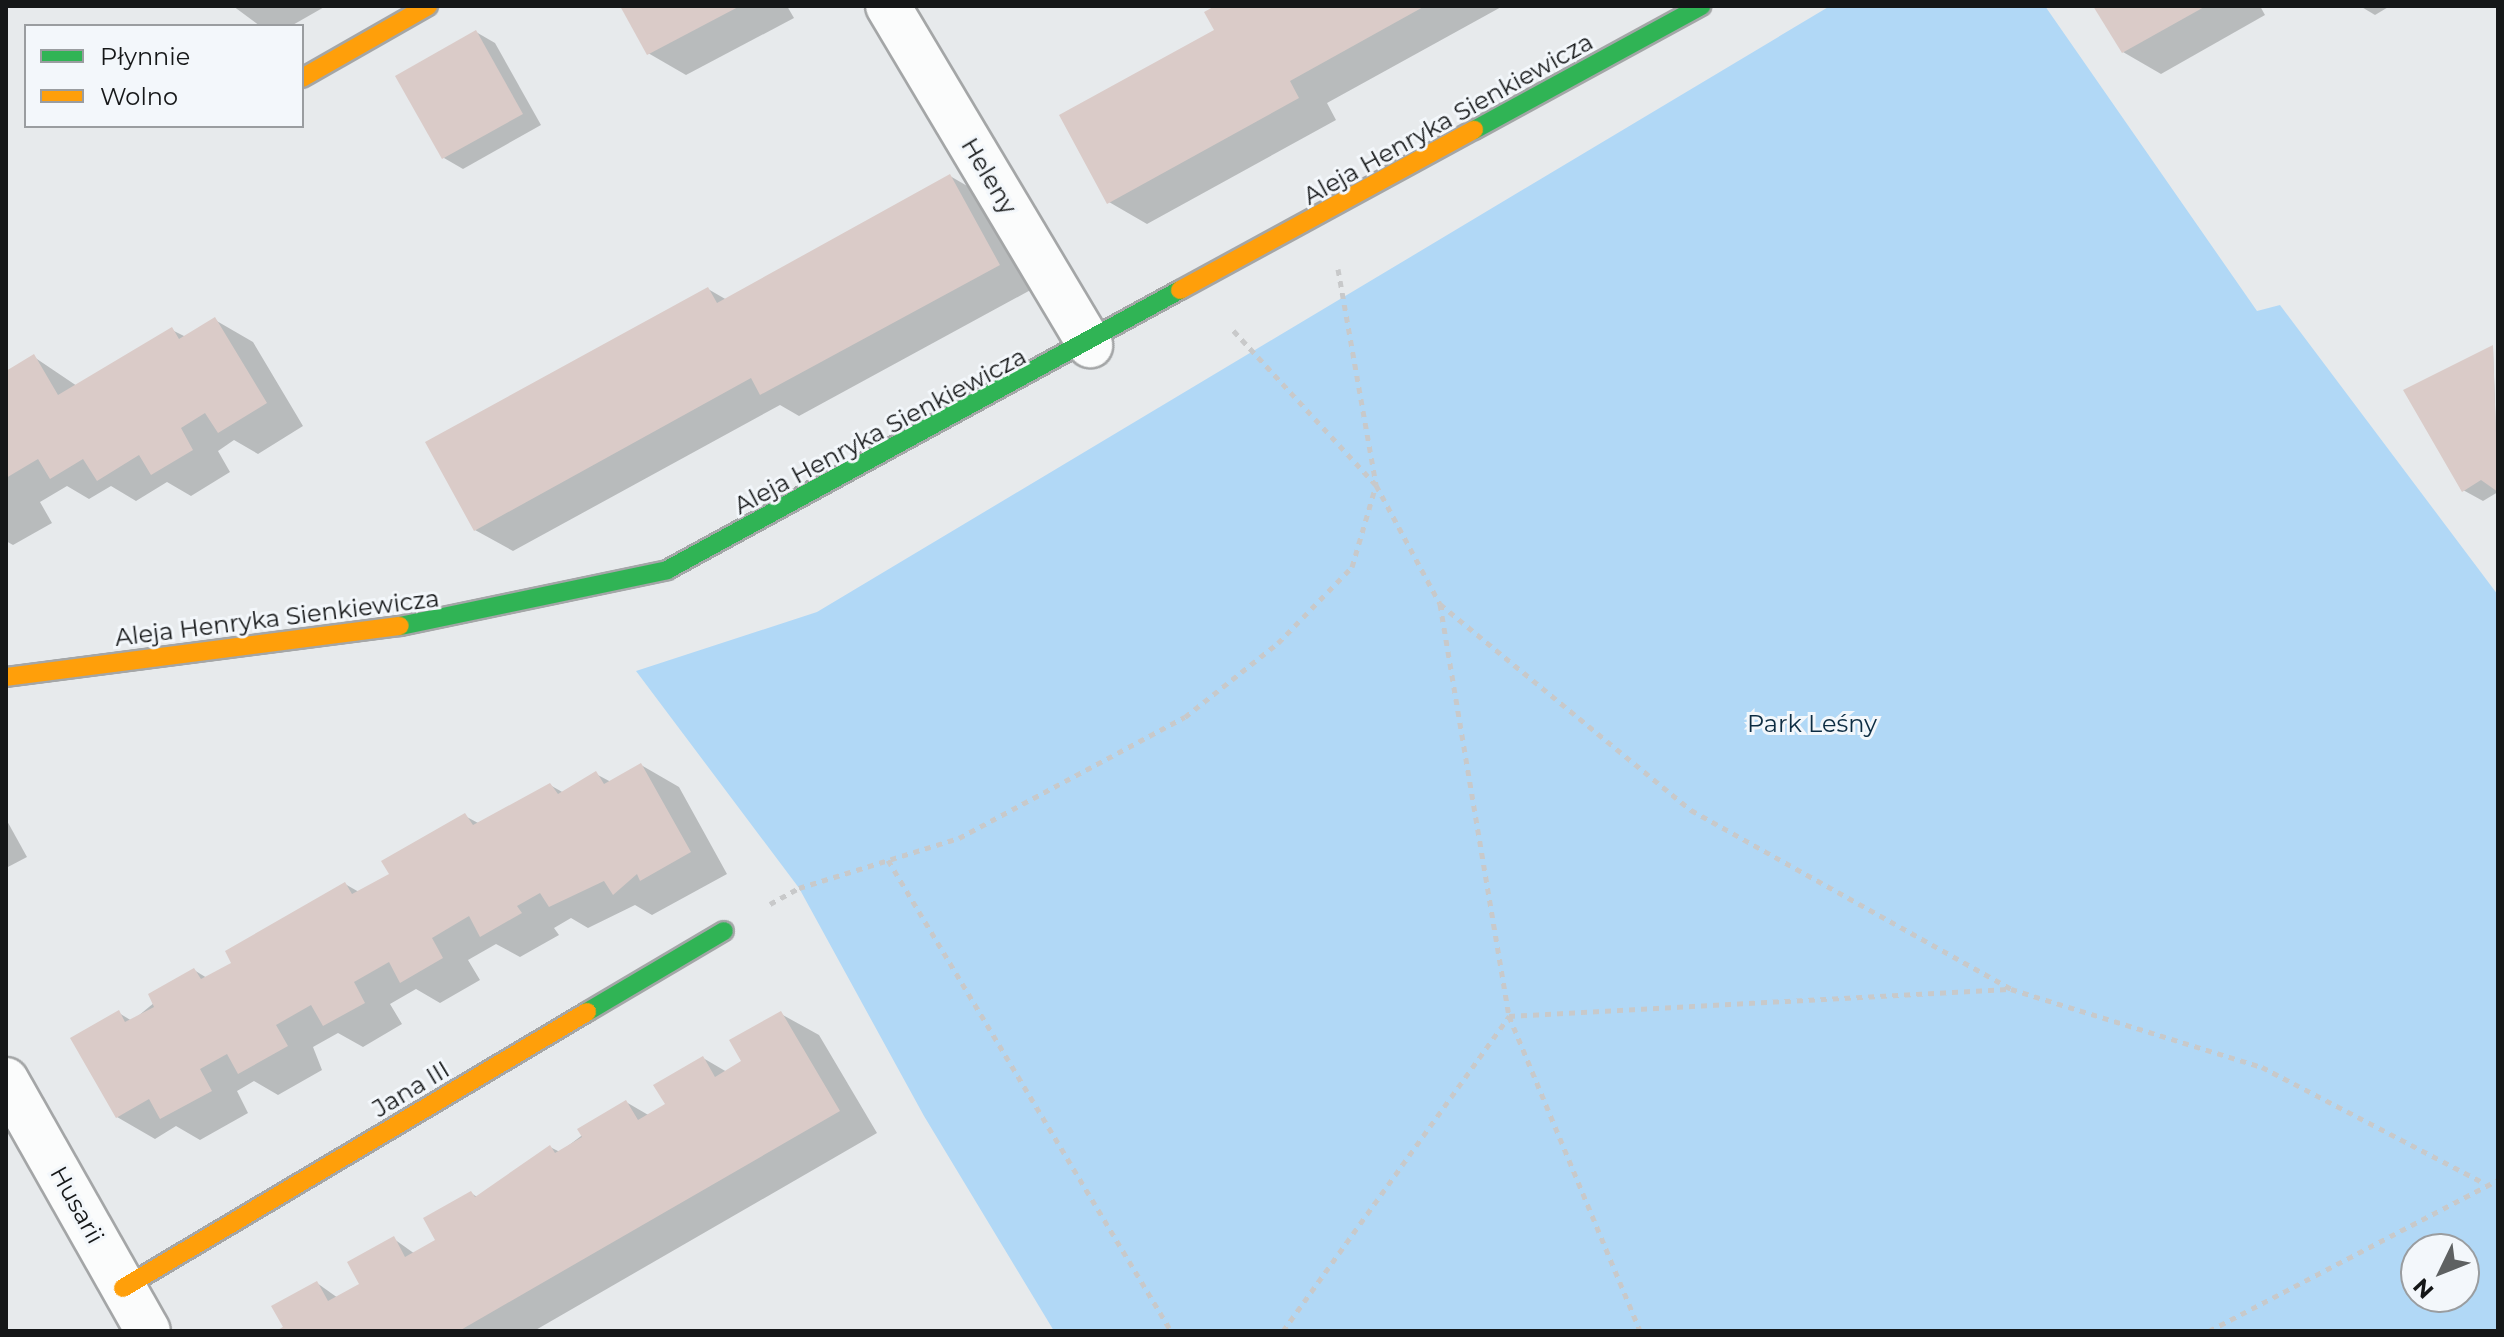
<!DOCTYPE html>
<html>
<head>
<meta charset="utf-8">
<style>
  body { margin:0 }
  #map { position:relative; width:2504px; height:1337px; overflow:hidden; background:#e7eaec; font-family:Montserrat,sans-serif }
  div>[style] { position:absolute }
  .green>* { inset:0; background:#b1d8f6 }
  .shadow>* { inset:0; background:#0003 }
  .building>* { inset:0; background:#dacbc8 }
  .path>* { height:5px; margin-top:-2.5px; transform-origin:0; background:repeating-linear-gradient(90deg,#c8c9ca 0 6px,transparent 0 12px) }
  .roads { filter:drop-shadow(2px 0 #a4a6a7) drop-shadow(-2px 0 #a4a6a7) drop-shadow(0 2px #a4a6a7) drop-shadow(0 -2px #a4a6a7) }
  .street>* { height:44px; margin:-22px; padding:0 22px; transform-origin:22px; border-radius:22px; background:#fbfcfc }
  .fast>* { height:18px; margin:-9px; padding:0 9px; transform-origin:9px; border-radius:9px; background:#30b455 }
  .slow>* { height:18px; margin:-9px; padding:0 9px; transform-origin:9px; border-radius:9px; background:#ff9f0a }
  span { translate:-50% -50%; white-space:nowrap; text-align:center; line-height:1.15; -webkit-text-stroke:6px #f3f7fb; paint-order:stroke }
  .street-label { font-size:24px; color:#151718 }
  .park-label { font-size:24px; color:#0c2c42 }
  .frame { position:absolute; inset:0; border:8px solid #151718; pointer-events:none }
  .legend { position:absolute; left:24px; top:24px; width:280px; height:104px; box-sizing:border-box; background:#f3f7fb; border:2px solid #9a9da0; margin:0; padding:10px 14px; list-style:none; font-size:24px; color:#151718 }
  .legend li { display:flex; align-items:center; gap:16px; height:40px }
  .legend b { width:40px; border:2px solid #9a9da0 }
  .north { position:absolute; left:2400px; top:1233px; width:80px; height:80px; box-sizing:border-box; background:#f3f7fb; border:2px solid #9a9da0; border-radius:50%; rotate:227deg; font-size:22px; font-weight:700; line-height:32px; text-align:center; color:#151718 }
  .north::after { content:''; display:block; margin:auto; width:28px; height:36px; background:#5e6162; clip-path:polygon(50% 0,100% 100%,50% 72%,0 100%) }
</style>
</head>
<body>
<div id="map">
  <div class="green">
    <i style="clip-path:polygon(evenodd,1830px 6px,2045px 6px,2257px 311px,2280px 305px,2498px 595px,2498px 1331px,1054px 1331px,924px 1116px,799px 888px,636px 671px,817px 612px,1830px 6px,2416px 1249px,2464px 1249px,2464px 1297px,2416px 1297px,2416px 1249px)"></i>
  </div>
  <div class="shadow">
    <i style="clip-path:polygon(233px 6px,326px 6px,291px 26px,260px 26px)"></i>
    <i style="clip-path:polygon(622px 6px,787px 6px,794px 18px,686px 75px,648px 53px)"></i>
    <i style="clip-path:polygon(1219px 6px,1503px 6px,1327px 103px,1336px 120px,1147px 224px,1109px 202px,1216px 30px)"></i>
    <i style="clip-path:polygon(2095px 6px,2260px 6px,2265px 15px,2161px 74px,2123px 52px)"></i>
    <i style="clip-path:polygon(2360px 6px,2390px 6px,2375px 15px)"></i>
    <i style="clip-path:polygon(476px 32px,495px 43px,541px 125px,463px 169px,444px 158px)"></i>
    <i style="clip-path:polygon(950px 176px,988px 198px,1036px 287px,799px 416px,780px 405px,513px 551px,475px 530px,708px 289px,727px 300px)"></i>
    <i style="clip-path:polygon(215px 320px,253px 342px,303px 426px,258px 454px,234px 440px,218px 451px,230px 472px,191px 496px,167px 482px,136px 501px,111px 486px,89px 499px,67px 486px,40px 502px,52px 523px,13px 545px,6px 541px,6px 374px,34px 357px,77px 386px,172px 330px,186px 337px)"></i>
    <i style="clip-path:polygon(2493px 348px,2498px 492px,2483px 501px,2463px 490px)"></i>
    <i style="clip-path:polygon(641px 765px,679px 787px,727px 874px,652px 915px,635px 905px,588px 928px,571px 918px,554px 928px,559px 935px,520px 957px,496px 944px,468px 960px,480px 980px,440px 1003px,416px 989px,390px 1004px,402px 1024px,363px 1047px,338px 1033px,313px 1047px,322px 1070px,278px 1095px,254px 1081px,237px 1091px,248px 1113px,200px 1140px,176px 1126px,155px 1139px,117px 1117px,119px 1013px,132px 1021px,194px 970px,207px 978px,234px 964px,345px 884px,359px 892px,391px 875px,465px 816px,480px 824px,550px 785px,564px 793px,596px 774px,611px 782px)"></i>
    <i style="clip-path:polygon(6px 819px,27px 857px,6px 868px)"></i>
    <i style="clip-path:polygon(781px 1014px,819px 1035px,877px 1133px,534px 1331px,280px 1331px,317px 1283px,338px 1298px,361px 1285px,394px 1239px,415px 1254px,438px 1240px,471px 1193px,477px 1197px,550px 1147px,560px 1152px,626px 1102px,650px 1116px,668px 1105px,703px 1058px,727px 1072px,744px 1062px)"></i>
  </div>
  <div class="building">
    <i style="clip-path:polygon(620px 6px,740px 6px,647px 55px)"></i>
    <i style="clip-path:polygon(1215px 6px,1425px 6px,1290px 81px,1299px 98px,1107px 204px,1059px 115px,1214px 30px,1204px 12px)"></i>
    <i style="clip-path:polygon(2093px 6px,2206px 6px,2122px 53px)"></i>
    <i style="clip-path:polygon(476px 30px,523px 114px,442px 159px,395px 76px)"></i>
    <i style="clip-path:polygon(950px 174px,1000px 265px,760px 395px,751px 378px,474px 531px,425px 442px,708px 287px,717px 303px)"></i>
    <i style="clip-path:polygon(215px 317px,267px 403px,218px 433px,205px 413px,181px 428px,193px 450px,151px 475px,139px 455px,97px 481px,83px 459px,50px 479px,38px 459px,6px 478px,6px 371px,34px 354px,58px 395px,172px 327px,179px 339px)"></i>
    <i style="clip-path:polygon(2493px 345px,2498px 492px,2481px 480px,2462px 492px,2403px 390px)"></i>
    <i style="clip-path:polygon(641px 763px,691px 852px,640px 881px,637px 874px,613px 895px,604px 881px,549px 907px,540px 893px,517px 906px,522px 913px,480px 937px,469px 916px,432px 938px,443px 958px,400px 983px,389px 962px,354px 982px,365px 1003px,323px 1026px,311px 1005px,276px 1025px,288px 1046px,238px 1074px,227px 1054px,200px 1069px,212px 1091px,160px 1119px,149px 1099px,116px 1118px,70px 1038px,119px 1010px,125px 1022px,154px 1007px,148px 994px,194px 968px,201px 979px,231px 963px,225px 951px,345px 882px,352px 894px,389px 874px,381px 861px,465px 813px,473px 825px,550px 783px,558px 794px,596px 771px,604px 784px)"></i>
    <i style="clip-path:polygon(781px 1011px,840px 1111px,459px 1331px,276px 1331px,283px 1327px,271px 1306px,317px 1281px,328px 1301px,359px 1284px,347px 1262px,394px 1236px,405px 1257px,435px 1240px,423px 1218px,471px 1191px,475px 1197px,550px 1145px,555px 1153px,582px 1137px,577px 1129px,626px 1100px,638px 1120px,665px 1104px,653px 1085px,703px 1056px,715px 1077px,741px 1061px,729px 1040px)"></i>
  </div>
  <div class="path">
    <i style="left:1338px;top:269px;width:219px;rotate:80deg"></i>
    <i style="left:1376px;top:485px;width:135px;rotate:61.7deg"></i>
    <i style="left:1440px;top:604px;width:418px;rotate:80.5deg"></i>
    <i style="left:1509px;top:1016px;width:341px;rotate:67.4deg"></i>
    <i style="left:1440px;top:604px;width:325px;rotate:39.4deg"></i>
    <i style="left:1691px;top:810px;width:367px;rotate:29.2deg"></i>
    <i style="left:2011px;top:989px;width:263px;rotate:17.3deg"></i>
    <i style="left:2262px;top:1067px;width:250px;rotate:27.6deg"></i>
    <i style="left:888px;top:860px;width:549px;rotate:59deg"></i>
    <i style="left:770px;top:904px;width:33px;rotate:-29deg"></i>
    <i style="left:799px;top:888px;width:168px;rotate:-17.4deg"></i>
    <i style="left:959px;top:838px;width:256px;rotate:-28.2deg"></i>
    <i style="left:1185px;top:717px;width:119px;rotate:-38.5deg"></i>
    <i style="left:1278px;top:643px;width:106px;rotate:-45.8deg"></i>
    <i style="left:1352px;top:567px;width:85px;rotate:-73.7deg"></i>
    <i style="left:1376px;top:485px;width:214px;rotate:-132.7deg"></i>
    <i style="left:1283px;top:1331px;width:388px;rotate:-54.3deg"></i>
    <i style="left:1509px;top:1016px;width:500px;rotate:-3.1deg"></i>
    <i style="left:2209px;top:1331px;width:326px;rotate:-27.6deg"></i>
  </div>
  <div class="roads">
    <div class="street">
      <i style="left:888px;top:6px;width:395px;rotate:59.2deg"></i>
      <i style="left:6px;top:1080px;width:288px;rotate:60.5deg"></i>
    </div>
    <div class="fast">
      <i style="left:1474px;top:130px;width:259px;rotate:-28.6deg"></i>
      <i style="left:400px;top:626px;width:273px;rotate:-11.8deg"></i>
      <i style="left:667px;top:570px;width:584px;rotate:-28.63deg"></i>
      <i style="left:587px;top:1012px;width:159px;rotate:-30.6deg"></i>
    </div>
    <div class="slow">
      <i style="left:302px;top:78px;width:145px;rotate:-29.7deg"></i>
      <i style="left:1180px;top:290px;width:335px;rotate:-28.6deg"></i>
      <i style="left:6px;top:677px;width:397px;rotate:-7.4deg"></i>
      <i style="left:123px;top:1288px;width:540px;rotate:-30.75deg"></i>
    </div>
  </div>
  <div class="street-label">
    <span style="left:1448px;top:119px;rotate:-29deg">Aleja Henryka Sienkiewicza</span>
    <span style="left:989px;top:176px;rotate:59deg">Heleny</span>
    <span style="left:880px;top:431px;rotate:-28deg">Aleja Henryka Sienkiewicza</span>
    <span style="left:277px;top:618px;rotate:-7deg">Aleja Henryka Sienkiewicza</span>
    <span style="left:411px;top:1089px;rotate:-31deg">Jana III</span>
    <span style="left:77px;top:1205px;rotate:61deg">Husarii</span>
  </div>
  <div class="park-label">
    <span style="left:1812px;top:724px">Park Leśny</span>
  </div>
  <div class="frame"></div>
  <ul class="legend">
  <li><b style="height:10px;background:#30b455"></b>Płynnie</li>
  <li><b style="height:10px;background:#ff9f0a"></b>Wolno</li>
  </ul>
  <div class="north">N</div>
</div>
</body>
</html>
